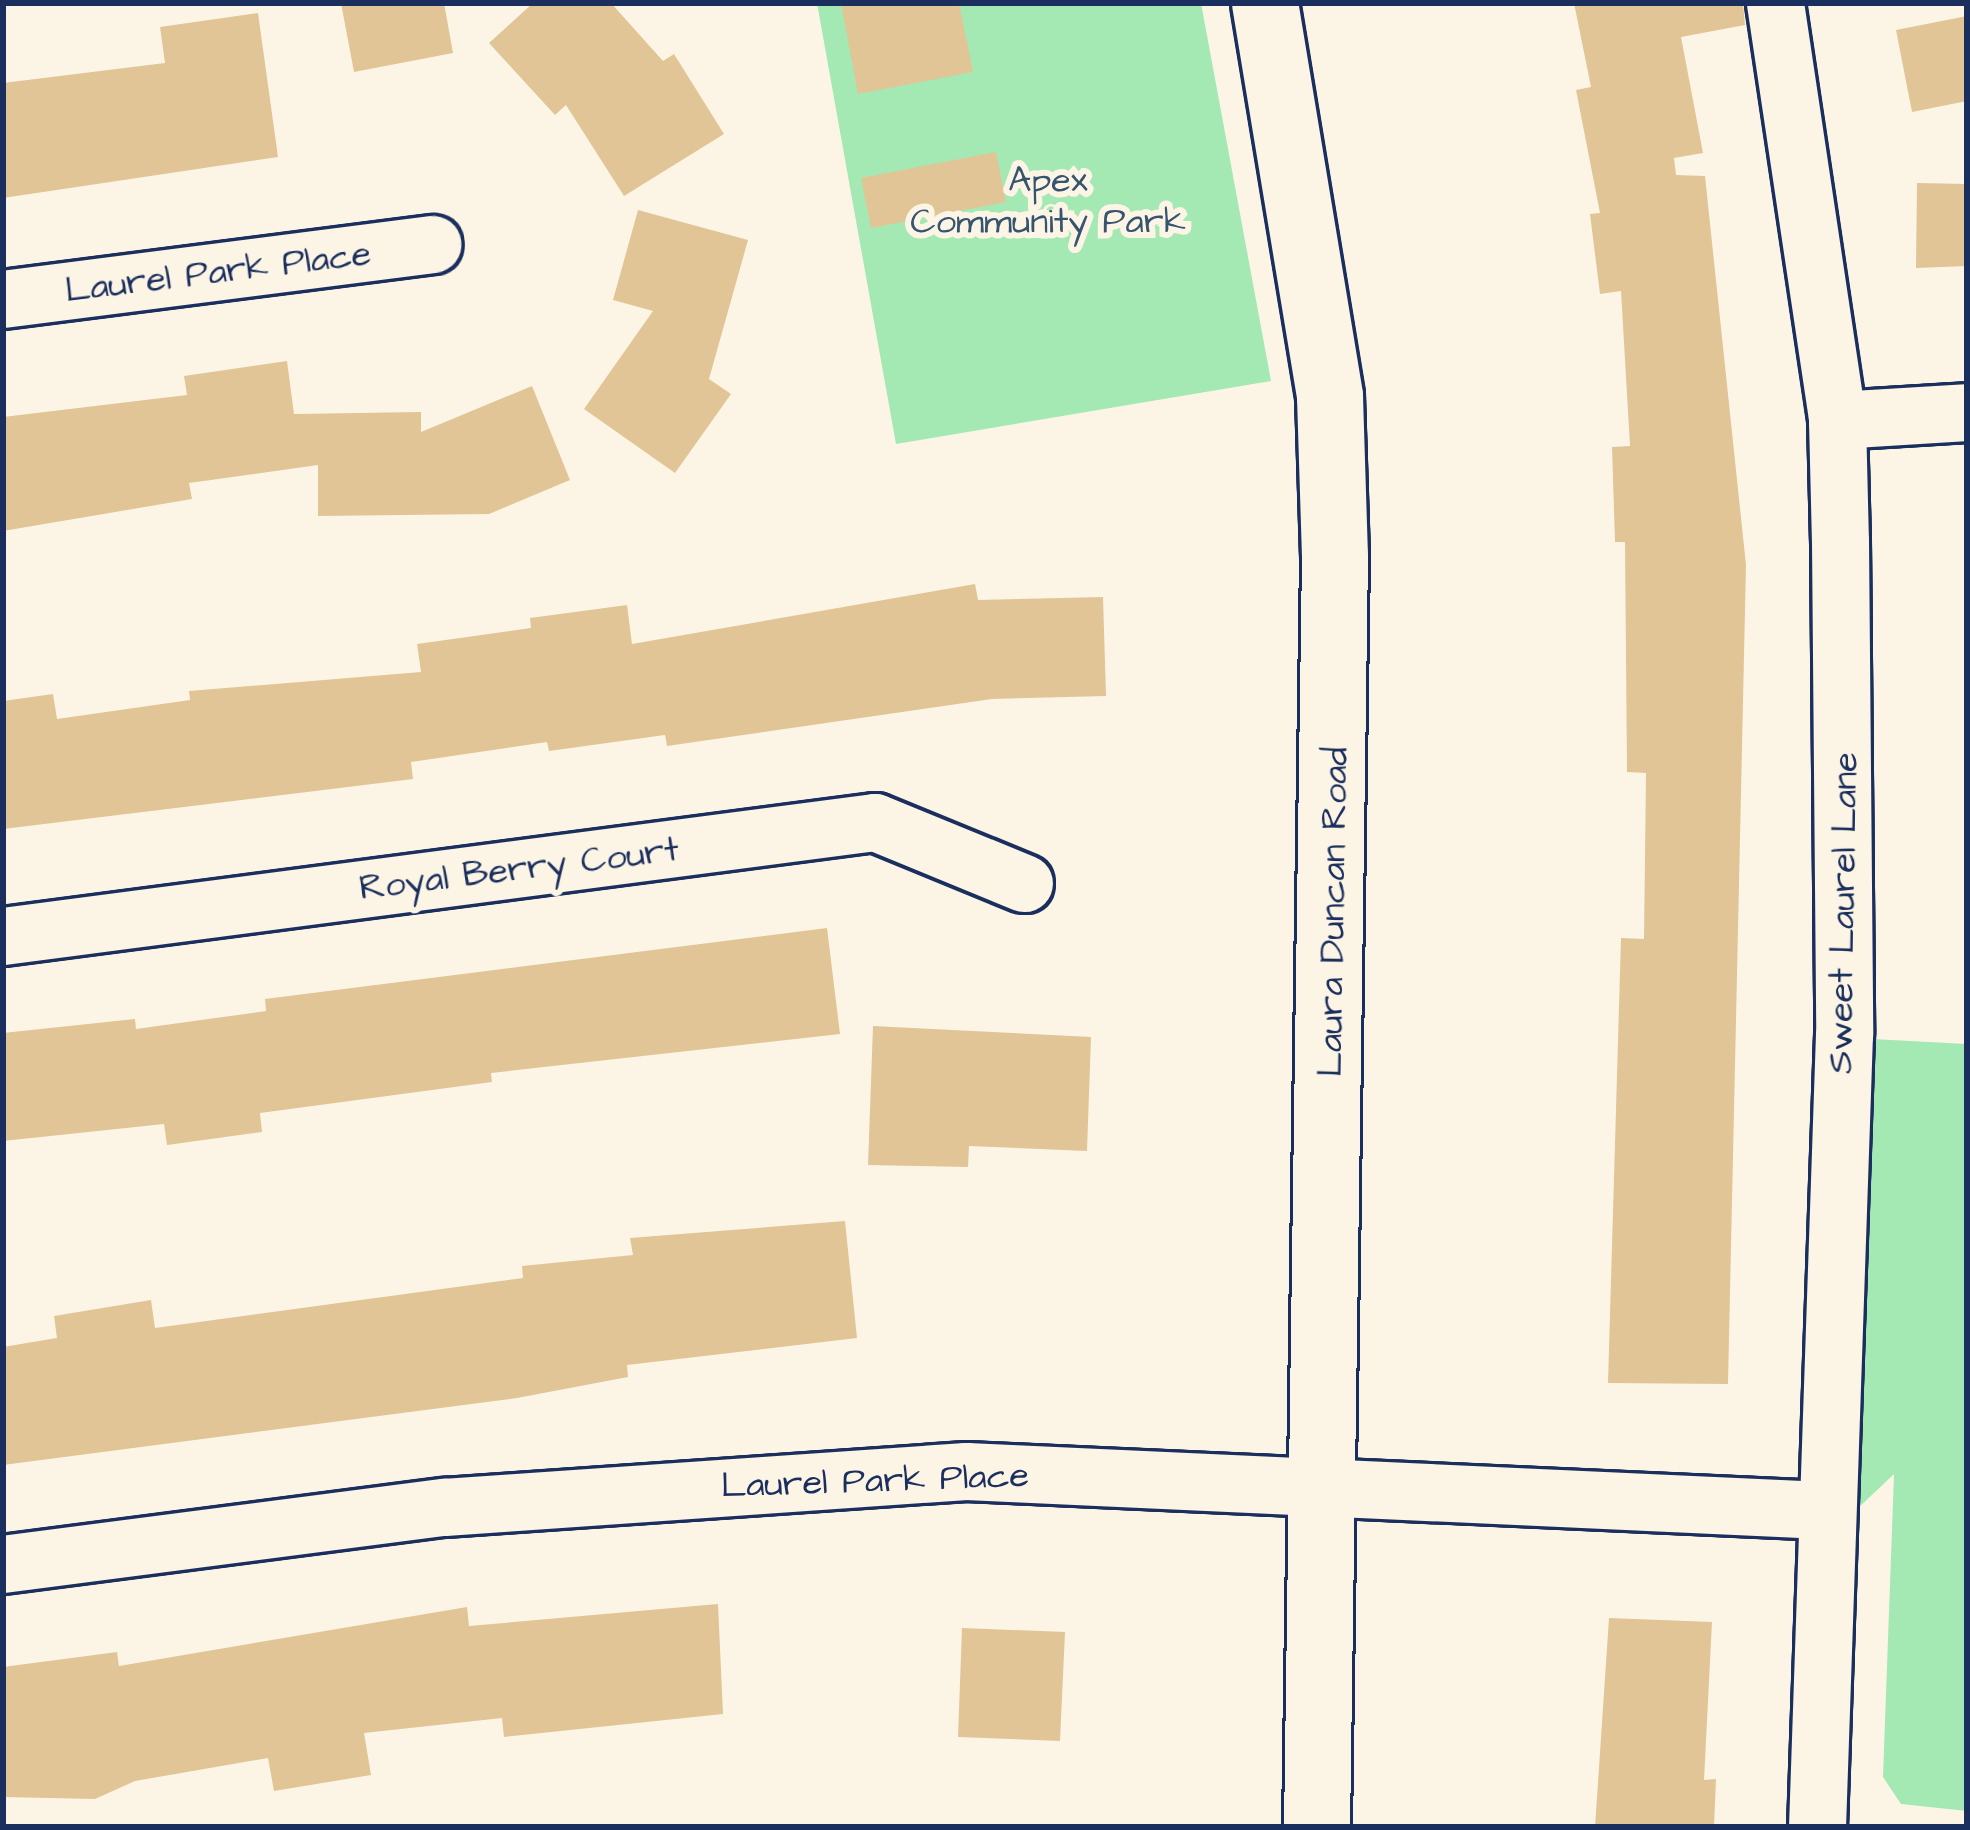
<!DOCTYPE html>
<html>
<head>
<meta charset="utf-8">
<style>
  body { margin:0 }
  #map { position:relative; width:1970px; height:1830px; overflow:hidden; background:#fcf5e5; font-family:"Architects Daughter",sans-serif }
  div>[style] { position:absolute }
  .green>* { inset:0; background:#a4e8b3 }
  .building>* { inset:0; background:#e1c596 }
  .roads { filter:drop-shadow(3px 0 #1b2f5e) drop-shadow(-3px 0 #1b2f5e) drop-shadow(0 3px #1b2f5e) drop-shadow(0 -3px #1b2f5e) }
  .minor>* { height:57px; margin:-28.5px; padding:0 28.5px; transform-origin:28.5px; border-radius:28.5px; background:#fcf5e5 }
  .tertiary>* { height:66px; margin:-33px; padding:0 33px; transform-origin:33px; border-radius:33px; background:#fcf5e5 }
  span { translate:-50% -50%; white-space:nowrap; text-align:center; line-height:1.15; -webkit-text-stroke:12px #fcf5e5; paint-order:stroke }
  .park-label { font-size:36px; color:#36546f }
  .street-label { font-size:36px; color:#1b2f5e }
  .frame { position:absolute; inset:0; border:6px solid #1b2f5e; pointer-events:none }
</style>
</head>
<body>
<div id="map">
  <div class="green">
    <i style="clip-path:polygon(817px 3px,1201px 3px,1271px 381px,896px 444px)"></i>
    <i style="clip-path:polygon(1872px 1039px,1967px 1044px,1967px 1811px,1901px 1804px,1883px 1777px,1894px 1474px,1856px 1510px)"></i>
  </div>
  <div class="building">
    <i style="clip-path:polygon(341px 3px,444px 3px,453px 53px,354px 72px)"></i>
    <i style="clip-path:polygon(533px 3px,611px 3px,663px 61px,674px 54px,724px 134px,624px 196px,566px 105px,555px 115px,489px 43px)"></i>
    <i style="clip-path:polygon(841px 3px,959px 3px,973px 72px,858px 94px)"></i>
    <i style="clip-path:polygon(1574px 3px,1743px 3px,1745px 25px,1681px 37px,1703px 153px,1674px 158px,1676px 175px,1705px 176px,1746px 565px,1728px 1384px,1608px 1383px,1621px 938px,1644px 939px,1646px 773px,1627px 772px,1625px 542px,1615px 542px,1612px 447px,1630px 446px,1621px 291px,1600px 294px,1590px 214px,1600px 213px,1576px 90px,1591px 87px)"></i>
    <i style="clip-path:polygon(258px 13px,278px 157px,3px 198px,3px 83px,165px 63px,160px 27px)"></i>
    <i style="clip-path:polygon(1967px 16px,1967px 101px,1912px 112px,1896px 30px)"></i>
    <i style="clip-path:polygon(996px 152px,1006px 202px,871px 228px,861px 178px)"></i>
    <i style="clip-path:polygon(1917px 183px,1967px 184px,1967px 266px,1916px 268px)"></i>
    <i style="clip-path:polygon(638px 210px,748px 240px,709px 379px,731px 394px,675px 473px,584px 409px,653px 311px,613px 300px)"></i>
    <i style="clip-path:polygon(287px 361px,294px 414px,421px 412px,421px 432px,532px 386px,570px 480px,489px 514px,318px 516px,318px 465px,189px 483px,192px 499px,3px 531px,3px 417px,187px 395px,184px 376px)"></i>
    <i style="clip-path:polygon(975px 584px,978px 600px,1103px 597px,1106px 696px,992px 699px,667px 746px,665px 735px,549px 751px,547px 742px,411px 762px,413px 779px,3px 829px,3px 701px,53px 694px,57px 719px,190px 700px,189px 691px,421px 672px,417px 644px,531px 628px,530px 618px,627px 605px,632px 644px)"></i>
    <i style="clip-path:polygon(827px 928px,840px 1034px,491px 1073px,492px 1082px,260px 1113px,262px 1132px,167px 1145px,164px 1124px,3px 1141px,3px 1033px,135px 1019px,136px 1029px,266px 1011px,265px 999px)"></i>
    <i style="clip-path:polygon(873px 1026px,1091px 1037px,1087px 1151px,969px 1146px,968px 1167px,868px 1165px)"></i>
    <i style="clip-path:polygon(845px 1221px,857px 1338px,627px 1365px,628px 1377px,517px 1398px,3px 1465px,3px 1347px,57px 1338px,54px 1316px,151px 1300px,155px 1328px,523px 1278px,522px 1266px,633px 1255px,630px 1238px)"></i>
    <i style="clip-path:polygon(718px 1604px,723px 1714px,504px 1737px,502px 1718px,364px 1733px,371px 1775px,274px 1791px,268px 1758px,135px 1781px,95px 1799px,3px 1797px,3px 1667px,117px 1652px,119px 1666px,467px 1607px,469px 1626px)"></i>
    <i style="clip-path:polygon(1609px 1618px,1712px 1622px,1704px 1780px,1716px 1779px,1714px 1827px,1595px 1827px)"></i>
    <i style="clip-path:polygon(962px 1628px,1065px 1632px,1060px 1741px,958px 1737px)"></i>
  </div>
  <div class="roads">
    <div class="minor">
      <i style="left:1775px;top:3px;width:422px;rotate:81.5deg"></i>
      <i style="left:1837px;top:420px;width:121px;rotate:88.6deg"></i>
      <i style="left:1840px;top:541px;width:493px;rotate:89.5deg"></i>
      <i style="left:1844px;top:1034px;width:793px;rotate:91.95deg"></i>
      <i style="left:3px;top:299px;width:433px;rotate:-7.3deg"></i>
      <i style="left:1837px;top:420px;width:130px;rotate:-3.5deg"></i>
      <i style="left:3px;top:936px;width:879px;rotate:-7.45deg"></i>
      <i style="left:875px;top:822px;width:161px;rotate:22.3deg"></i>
      <i style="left:3px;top:1564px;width:445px;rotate:-7.4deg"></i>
      <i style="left:444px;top:1507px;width:523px;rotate:-3.95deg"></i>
      <i style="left:966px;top:1471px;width:858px;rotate:2.61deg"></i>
    </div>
    <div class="tertiary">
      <i style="left:1265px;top:3px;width:399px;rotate:80.6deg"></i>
      <i style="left:1330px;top:397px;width:159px;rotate:88.2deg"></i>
      <i style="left:1335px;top:556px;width:1271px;rotate:90.81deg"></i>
    </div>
  </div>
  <div class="park-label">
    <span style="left:1048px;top:201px">Apex<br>Community Park</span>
  </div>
  <div class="street-label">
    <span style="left:218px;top:272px;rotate:-7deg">Laurel Park Place</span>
    <span style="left:519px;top:869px;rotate:-7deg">Royal Berry Court</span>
    <span style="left:1333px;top:912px;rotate:-89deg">Laura Duncan Road</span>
    <span style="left:1843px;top:913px;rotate:-89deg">Sweet Laurel Lane</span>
    <span style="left:875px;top:1481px;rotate:-2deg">Laurel Park Place</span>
  </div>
  <div class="frame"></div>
</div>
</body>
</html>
